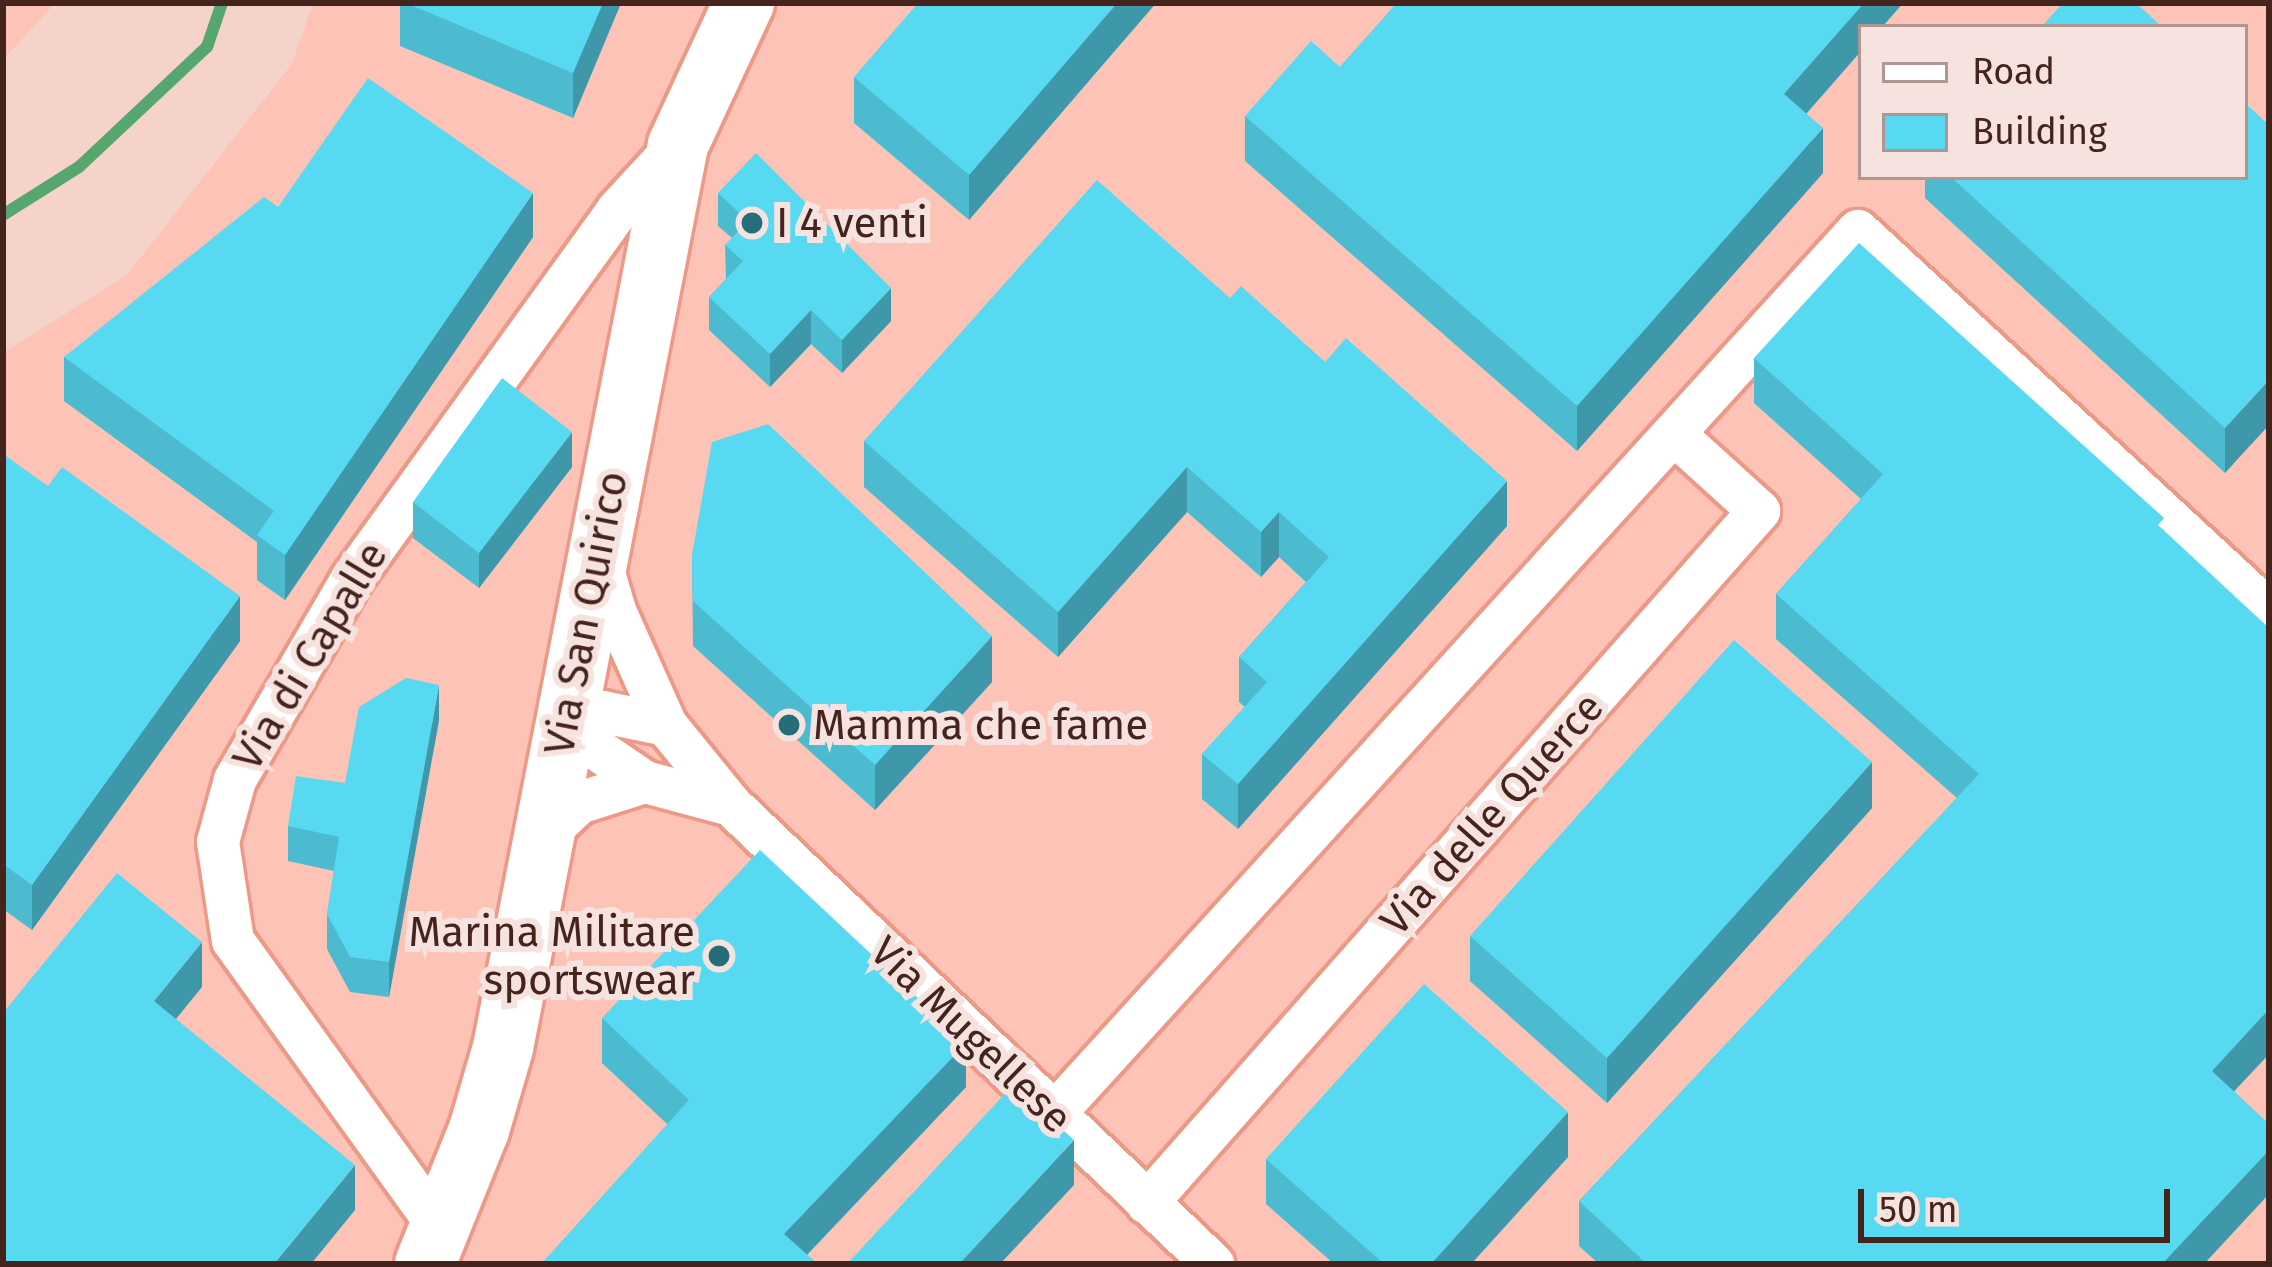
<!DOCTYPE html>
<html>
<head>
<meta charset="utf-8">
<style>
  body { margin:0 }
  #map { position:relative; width:2272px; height:1267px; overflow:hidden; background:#f5d2ca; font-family:"Fira Sans",sans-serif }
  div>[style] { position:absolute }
  .built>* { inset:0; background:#fcc3b6 }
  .stream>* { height:12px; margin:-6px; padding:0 6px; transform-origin:6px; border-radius:6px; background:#55a76f }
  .roads { filter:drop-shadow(3px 0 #ed9988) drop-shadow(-3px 0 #ed9988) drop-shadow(0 3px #ed9988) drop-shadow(0 -3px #ed9988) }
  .street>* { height:42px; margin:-21px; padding:0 21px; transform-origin:21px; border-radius:21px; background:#fff }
  .secondary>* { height:60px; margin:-30px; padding:0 30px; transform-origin:30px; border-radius:30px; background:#fff }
  .wall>* { inset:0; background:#4cbbd0 }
  .shaded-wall>* { inset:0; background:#3e98a9 }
  .building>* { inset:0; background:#58d9f2 }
  .dots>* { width:33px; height:33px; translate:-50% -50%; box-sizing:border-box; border:6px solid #f6e3df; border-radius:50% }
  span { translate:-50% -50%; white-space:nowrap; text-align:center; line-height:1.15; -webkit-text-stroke:12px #f6e3df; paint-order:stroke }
  .poi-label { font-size:42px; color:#45241d }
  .left { translate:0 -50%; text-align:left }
  .right { translate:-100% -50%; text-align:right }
  .street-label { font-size:42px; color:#45241d }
  .frame { position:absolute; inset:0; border:6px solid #45241d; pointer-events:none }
  .legend { position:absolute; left:1858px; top:24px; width:390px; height:156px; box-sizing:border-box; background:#f6e3df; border:3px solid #af9791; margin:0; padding:15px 21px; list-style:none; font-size:36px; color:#45241d }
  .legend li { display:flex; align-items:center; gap:24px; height:60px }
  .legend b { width:60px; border:3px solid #af9791 }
  .scale { position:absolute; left:1858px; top:1189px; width:312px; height:54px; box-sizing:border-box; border:6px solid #45241d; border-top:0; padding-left:15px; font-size:36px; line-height:42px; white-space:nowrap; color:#45241d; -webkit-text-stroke:9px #f6e3df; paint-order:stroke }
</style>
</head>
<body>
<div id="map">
  <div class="built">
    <i style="clip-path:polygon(3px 3px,55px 3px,3px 60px)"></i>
    <i style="clip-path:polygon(evenodd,313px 3px,2269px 3px,2269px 1264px,3px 1264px,3px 353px,127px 275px,292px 64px,313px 3px,1861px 27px,2245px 27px,2245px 177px,1861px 177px,1861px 27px)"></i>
  </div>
  <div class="stream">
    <i style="left:3px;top:215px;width:90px;rotate:-32.3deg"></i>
    <i style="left:79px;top:167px;width:175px;rotate:-43.2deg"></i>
    <i style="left:207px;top:47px;width:46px;rotate:-71.2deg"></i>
  </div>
  <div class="roads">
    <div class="street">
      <i style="left:601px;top:563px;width:50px;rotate:73.7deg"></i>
      <i style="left:615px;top:611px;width:125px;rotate:65.9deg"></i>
      <i style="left:666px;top:725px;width:103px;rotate:50.9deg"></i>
      <i style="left:731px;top:805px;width:666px;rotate:43.6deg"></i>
      <i style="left:564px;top:727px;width:42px;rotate:-21deg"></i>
      <i style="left:603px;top:712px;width:64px;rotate:11.7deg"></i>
      <i style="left:564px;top:727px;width:98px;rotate:34.2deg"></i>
      <i style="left:543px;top:837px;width:50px;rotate:-43.4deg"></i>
      <i style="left:579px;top:803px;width:69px;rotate:-17.7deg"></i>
      <i style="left:645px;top:782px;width:89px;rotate:15deg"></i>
      <i style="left:1054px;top:1114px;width:1194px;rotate:-47.68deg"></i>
      <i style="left:1858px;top:231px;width:560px;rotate:42.76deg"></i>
      <i style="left:1147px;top:1203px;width:924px;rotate:-48.51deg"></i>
      <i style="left:1759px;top:511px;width:115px;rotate:-137.8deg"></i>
      <i style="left:441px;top:1230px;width:356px;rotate:-125.7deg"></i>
      <i style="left:233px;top:941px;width:100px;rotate:-98.6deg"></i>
      <i style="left:218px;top:842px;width:64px;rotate:-74.7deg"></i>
      <i style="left:235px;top:780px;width:233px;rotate:-59.8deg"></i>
      <i style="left:352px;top:579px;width:453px;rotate:-54.2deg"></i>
      <i style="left:617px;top:211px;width:88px;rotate:-47.3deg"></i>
    </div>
    <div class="secondary">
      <i style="left:425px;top:1264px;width:144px;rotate:-68.1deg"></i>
      <i style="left:479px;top:1130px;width:85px;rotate:-73.7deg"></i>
      <i style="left:503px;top:1048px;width:920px;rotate:-79.03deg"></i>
      <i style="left:678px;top:145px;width:157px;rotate:-65.1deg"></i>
    </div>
  </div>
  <div class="wall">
    <i style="clip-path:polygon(400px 3px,621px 3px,573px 118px,400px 46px)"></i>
    <i style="clip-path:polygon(1156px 3px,969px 220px,854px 123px,854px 77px)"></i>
    <i style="clip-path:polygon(1397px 3px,1903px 3px,1882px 27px,1861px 27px,1861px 51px,1806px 114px,1823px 173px,1577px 451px,1245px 161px,1245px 116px,1340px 67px)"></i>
    <i style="clip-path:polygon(1925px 177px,2245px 177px,2225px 473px,1925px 198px)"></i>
    <i style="clip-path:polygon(718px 193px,891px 321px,842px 373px,811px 344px,770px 387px,709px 330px,709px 297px,726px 279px,725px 245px,732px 238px,718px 226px)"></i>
    <i style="clip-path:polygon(278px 207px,533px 237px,285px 600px,257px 580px,257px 542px,64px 401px,64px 357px)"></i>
    <i style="clip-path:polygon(1230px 298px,1325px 362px,1507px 526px,1238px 829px,1202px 799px,1202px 754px,1245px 707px,1239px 702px,1239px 657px,1306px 582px,1279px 557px,1261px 577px,1187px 512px,1058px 657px,864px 487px,864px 441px)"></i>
    <i style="clip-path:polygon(1754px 358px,2164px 530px,2269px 1054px,2234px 1091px,2204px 1264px,1599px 1264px,1579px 1246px,1579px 1201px,1957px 798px,1776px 639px,1776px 594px,1861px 499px,1754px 403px)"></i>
    <i style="clip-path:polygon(3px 454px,240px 641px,32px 930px,3px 909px)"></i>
    <i style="clip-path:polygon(572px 467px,479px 588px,413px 538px,413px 502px)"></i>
    <i style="clip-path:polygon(692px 555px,992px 682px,875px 810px,693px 646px)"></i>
    <i style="clip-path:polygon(439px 720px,389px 997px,350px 992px,327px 949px,327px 914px,334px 871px,288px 861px,288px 826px,345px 783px)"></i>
    <i style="clip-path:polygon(1872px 808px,1607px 1103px,1470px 981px,1470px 936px)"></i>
    <i style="clip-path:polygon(602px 1018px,966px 1087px,807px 1255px,602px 1063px)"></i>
    <i style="clip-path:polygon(1568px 1157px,1471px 1264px,1334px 1264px,1266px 1204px,1266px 1159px)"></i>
  </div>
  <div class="shaded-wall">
    <i style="clip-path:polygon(603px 3px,621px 3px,573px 118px,573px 73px)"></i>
    <i style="clip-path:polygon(1117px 3px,1156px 3px,969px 220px,969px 175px)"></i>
    <i style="clip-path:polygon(1864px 3px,1903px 3px,1882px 27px,1861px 27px,1861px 51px,1784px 139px,1784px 94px)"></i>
    <i style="clip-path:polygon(1823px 128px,1823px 173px,1577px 451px,1577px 406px)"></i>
    <i style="clip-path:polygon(533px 193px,533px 237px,285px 600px,285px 555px)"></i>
    <i style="clip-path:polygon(891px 288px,891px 321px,842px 373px,842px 340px)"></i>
    <i style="clip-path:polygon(811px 310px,811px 344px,770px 387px,770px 354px)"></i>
    <i style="clip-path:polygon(2269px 380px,2269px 425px,2225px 473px,2225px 428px)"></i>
    <i style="clip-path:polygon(572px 432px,572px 467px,479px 588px,479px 553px)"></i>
    <i style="clip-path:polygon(1187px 467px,1187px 512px,1058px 657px,1058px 612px)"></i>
    <i style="clip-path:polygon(1507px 481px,1507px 526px,1238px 829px,1238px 784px)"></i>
    <i style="clip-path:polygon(1279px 512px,1279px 557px,1261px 577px,1261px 532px)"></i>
    <i style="clip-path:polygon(240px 596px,240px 641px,32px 930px,32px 885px)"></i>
    <i style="clip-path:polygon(992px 636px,992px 682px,875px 810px,875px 765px)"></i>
    <i style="clip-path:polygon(439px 685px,439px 720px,389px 997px,389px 962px)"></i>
    <i style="clip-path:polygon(1872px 762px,1872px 808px,1607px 1103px,1607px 1058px)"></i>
    <i style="clip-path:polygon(202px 942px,202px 987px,154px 1046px,154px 1001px)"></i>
    <i style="clip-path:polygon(2269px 1009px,2269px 1054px,2212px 1115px,2212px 1071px)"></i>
    <i style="clip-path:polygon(966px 1043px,966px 1087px,798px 1264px,784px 1234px)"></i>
    <i style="clip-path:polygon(1568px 1112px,1568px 1157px,1471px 1264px,1431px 1264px)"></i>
    <i style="clip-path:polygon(1074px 1140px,1074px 1185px,1000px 1264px,959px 1264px)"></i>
    <i style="clip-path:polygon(2269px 1150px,2269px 1194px,2204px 1264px,2162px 1264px)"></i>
    <i style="clip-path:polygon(355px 1165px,355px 1210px,311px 1264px,274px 1264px)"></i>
  </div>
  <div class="building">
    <i style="clip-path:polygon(406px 3px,603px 3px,573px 73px)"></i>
    <i style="clip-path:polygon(918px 3px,1117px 3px,969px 175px,854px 77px)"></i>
    <i style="clip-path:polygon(1397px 3px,1864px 3px,1784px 94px,1823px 128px,1577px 406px,1245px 116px,1311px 41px,1340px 67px)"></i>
    <i style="clip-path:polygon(2063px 3px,2136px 3px,2162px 27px,2041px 27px)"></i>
    <i style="clip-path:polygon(368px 78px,533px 193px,285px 555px,257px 535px,274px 511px,64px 357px,264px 197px,278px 207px)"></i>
    <i style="clip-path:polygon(2245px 103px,2269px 125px,2269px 380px,2225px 428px,1951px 177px,2245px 177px)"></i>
    <i style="clip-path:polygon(756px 153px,891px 288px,842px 340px,811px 310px,770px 354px,709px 297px,743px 261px,725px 245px,748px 221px,718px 193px)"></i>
    <i style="clip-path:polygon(1097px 180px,1230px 298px,1241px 286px,1325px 362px,1346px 338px,1507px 481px,1238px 784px,1202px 754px,1267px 682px,1239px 657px,1329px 557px,1279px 512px,1261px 532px,1187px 467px,1058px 612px,864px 441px)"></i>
    <i style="clip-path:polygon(1859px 243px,2164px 518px,2158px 525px,2269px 628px,2269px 1009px,2212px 1071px,2269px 1124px,2269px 1150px,2162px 1264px,1647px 1264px,1579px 1201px,1979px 774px,1776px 594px,1883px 474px,1754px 358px)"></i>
    <i style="clip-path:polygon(502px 378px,572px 432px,479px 553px,413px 502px)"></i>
    <i style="clip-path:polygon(768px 424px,992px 636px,875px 765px,693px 601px,692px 555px,712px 442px)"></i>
    <i style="clip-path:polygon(3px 454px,48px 486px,62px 467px,240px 596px,32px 885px,3px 864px)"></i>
    <i style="clip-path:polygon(1734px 640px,1872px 762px,1607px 1058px,1470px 936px)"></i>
    <i style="clip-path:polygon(406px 678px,439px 685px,389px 962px,350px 957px,327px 914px,339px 837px,288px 826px,296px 776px,345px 783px,359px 707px)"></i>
    <i style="clip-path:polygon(760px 850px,966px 1043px,784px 1234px,818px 1264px,541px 1264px,689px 1100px,602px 1018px)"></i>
    <i style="clip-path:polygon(117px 873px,202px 942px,154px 1001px,355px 1165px,274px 1264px,3px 1264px,3px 1013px)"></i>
    <i style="clip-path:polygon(1424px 984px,1568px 1112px,1431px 1264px,1384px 1264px,1266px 1159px)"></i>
    <i style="clip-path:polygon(1013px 1085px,1074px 1140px,959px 1264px,847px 1264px)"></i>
  </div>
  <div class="dots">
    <i style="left:752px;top:223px;background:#266d7a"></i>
    <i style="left:789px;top:725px;background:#266d7a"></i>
    <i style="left:719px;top:956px;background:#266d7a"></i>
  </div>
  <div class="poi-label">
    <span class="left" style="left:776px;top:223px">I 4 venti</span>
    <span class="left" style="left:813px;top:725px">Mamma che fame</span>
    <span class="right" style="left:695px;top:956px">Marina Militare<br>sportswear</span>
  </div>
  <div class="street-label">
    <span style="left:586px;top:613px;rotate:-79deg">Via San Quirico</span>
    <span style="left:310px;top:656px;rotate:-59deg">Via di Capalle</span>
    <span style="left:1492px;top:814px;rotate:-48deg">Via delle Querce</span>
    <span style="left:971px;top:1035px;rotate:44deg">Via Mugellese</span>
  </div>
  <div class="frame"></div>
  <ul class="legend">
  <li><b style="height:15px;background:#fff"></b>Road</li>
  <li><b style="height:33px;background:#58d9f2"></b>Building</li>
  </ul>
  <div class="scale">50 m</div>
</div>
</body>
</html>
